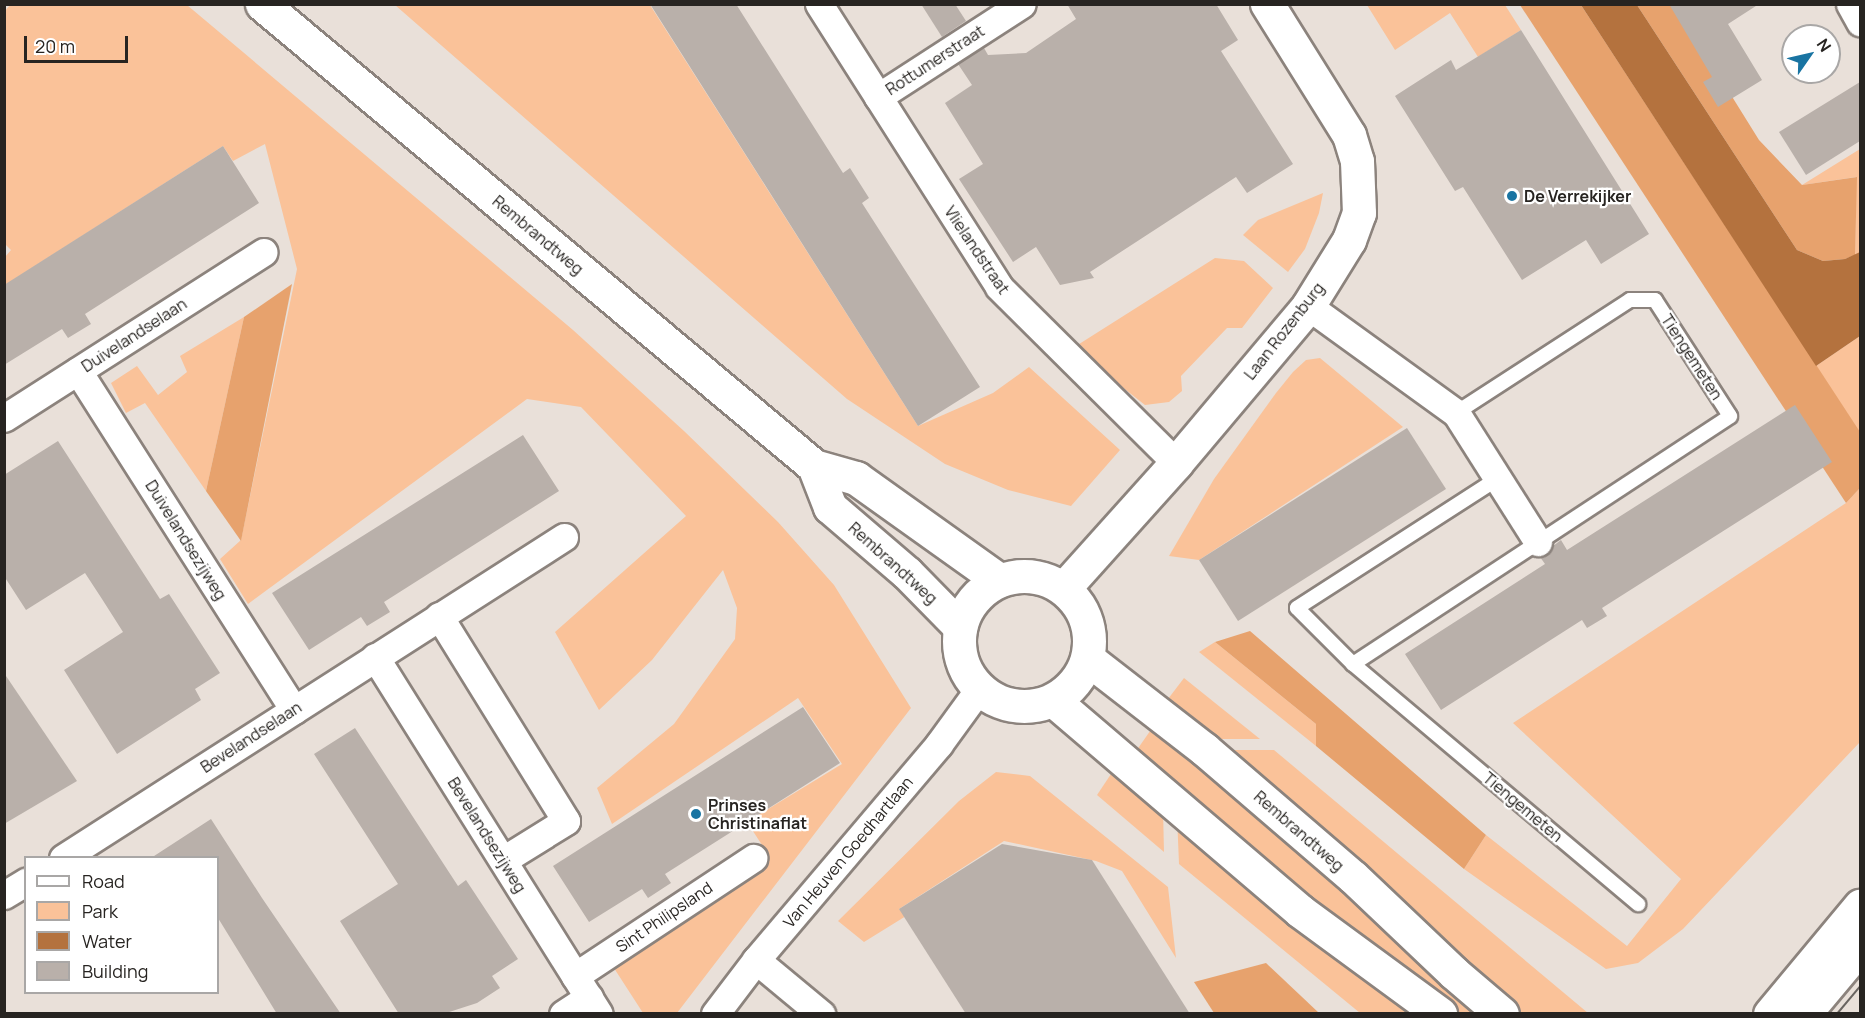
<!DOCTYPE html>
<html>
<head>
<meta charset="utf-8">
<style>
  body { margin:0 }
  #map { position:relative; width:1865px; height:1018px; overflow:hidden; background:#e9e0d9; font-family:Manrope,sans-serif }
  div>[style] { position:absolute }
  .green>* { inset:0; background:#fac299 }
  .forest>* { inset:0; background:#e7a26d }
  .water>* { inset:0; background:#b4723e }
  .building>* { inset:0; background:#b9b0aa }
  .roads { filter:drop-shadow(2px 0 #8c837d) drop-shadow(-2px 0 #8c837d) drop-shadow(0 2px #8c837d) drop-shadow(0 -2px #8c837d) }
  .lane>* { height:14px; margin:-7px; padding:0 7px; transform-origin:7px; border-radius:7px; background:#fff }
  .street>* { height:27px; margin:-13.5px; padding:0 13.5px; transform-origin:13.5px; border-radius:13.5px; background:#fff }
  .secondary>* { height:33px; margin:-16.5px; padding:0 16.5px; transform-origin:16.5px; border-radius:16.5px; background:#fff }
  .secondary>.ring { margin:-16.5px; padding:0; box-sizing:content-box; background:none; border:33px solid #fff; border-radius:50% }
  .tram>* { height:1.5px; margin:-0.75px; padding:0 0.75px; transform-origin:0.75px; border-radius:0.75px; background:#696460 }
  .dots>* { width:16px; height:16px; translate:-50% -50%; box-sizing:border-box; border:3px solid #fff; border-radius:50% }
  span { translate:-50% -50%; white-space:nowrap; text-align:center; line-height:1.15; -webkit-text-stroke:4.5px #fff; paint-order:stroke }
  .street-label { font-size:16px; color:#272421 }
  .poi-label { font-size:16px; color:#272421; font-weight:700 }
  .left { translate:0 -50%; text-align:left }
  .frame { position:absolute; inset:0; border:6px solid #272421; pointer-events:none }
  .legend { position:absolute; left:24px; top:856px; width:195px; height:138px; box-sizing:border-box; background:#fff; border:2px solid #a9a7a6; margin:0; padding:8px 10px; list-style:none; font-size:18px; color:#272421 }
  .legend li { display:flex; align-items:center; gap:12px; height:30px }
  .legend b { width:30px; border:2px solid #a9a7a6 }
  .north { position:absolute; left:1781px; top:24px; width:60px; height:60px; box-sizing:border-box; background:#fff; border:2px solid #a9a7a6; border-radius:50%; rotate:56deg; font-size:16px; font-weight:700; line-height:24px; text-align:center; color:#272421 }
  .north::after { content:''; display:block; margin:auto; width:21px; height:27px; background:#1974a2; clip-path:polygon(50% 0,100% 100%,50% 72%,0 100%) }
  .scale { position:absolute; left:24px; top:36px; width:104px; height:27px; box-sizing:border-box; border:3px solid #272421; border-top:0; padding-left:8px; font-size:18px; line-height:21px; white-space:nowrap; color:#272421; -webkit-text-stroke:4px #fff; paint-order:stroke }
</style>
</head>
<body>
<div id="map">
  <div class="green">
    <i style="clip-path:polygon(11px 4px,187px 5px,573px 330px,684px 431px,778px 522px,834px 585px,911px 708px,677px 1013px,643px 1013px,612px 965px,717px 900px,762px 845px,747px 822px,842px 764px,798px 698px,612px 824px,597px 788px,674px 724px,735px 639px,737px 608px,723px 570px,652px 660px,599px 710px,555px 632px,686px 516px,581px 407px,527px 399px,248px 604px,220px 559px,241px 540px,297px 269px,265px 144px,233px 161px,223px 146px,5px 285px,5px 257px,11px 250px,4px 243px,4px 12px)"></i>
    <i style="clip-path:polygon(395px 5px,650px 5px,918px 426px,993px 393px,1029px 367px,1120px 450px,1071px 506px,1008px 490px,945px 464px,847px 399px)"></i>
    <i style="clip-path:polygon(1367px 5px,1505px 5px,1521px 30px,1478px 57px,1450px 13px,1395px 50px)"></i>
    <i style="clip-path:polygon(1860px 149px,1860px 252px,1855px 255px,1856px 177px,1802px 185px)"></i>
    <i style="clip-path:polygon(1323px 193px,1319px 213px,1305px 249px,1288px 272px,1243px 235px,1258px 220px)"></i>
    <i style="clip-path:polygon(1215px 258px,1244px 261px,1273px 288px,1242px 328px,1227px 328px,1181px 376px,1182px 391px,1169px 402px,1145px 405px,1084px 357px,1076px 346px)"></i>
    <i style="clip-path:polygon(244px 317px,206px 491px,145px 403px,126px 413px,111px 383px,137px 366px,158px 395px,187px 372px,180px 356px)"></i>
    <i style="clip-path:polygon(1860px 336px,1860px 435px,1816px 366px)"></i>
    <i style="clip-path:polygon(1320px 358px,1403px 427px,1199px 560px,1169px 556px,1214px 479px,1276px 393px,1293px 372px,1306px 360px)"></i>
    <i style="clip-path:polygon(1860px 488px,1860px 742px,1683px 929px,1638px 963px,1606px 969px,1464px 869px,1486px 835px,1627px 946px,1681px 879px,1513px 723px,1846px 503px)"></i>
    <i style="clip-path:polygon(1215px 642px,1316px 724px,1316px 746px,1199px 652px)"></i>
    <i style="clip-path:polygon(1184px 678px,1260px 739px,1210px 739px,1168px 699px)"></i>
    <i style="clip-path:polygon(1155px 724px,1486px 1013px,1459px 1013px,1404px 970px,1318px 908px,1134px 754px)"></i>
    <i style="clip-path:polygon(1222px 750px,1274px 750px,1588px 1013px,1521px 1013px,1445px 949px)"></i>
    <i style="clip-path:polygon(1115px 768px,1163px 809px,1164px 852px,1097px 795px)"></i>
    <i style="clip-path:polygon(996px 772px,1030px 776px,1168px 887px,1176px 958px,1122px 871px,1096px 861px,1004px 841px,899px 909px,906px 916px,864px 942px,838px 921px,959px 801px)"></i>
    <i style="clip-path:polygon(1177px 816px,1428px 1013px,1360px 1013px,1179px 864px)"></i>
  </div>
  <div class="forest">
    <i style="clip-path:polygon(1520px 5px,1581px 5px,1860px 432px,1860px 488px,1846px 503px)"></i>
    <i style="clip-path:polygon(1637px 5px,1675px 5px,1759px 140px,1802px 185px,1857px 177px,1855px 255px,1845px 259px,1823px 261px,1797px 250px)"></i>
    <i style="clip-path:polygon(292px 284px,241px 541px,206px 491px,244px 317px)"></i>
    <i style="clip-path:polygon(1250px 631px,1486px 835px,1464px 869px,1316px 746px,1316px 724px,1215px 642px)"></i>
    <i style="clip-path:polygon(1266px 963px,1319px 1013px,1214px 1013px,1194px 982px)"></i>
  </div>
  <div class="water">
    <i style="clip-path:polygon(1581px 5px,1637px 5px,1797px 250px,1823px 261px,1845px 259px,1860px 252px,1860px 336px,1816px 366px)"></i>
  </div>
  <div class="building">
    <i style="clip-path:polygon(650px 4px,736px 4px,843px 173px,850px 168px,869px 198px,862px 203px,980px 387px,918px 426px)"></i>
    <i style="clip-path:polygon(921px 4px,955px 4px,966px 21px,942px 37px)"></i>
    <i style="clip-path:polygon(1067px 4px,1216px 4px,1238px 40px,1221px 51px,1293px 164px,1247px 193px,1236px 177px,1090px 272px,1094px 278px,1060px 285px,1036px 247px,1013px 262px,959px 179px,983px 164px,945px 103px,972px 85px,958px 64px,984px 48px,988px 55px,1026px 53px,1076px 19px)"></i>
    <i style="clip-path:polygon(1669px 4px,1759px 4px,1728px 24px,1762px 80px,1718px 107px,1703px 82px,1712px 77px)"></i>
    <i style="clip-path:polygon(1521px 30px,1649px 234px,1601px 264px,1586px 240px,1522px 280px,1463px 187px,1455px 191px,1395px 96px,1451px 60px,1456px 70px)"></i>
    <i style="clip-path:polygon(1860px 82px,1860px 141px,1806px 175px,1779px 132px)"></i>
    <i style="clip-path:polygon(223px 146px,259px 203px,85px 314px,91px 324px,68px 338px,62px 329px,4px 365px,4px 285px)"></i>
    <i style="clip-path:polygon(1795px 405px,1832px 462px,1602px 608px,1607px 616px,1587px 628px,1582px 620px,1441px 710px,1405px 654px,1545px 564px,1540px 557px,1547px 555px,1553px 546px,1561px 540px,1567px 550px)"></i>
    <i style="clip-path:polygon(1407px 428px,1446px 489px,1238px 621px,1199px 560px)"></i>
    <i style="clip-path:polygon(523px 435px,559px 491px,384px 602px,390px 612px,367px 626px,361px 617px,309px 650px,272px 593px)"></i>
    <i style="clip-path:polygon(58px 441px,160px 599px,169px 594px,220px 673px,195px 689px,201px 700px,117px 754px,64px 670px,123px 632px,102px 599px,85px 573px,26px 610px,4px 576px,4px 475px)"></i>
    <i style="clip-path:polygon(4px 673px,77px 781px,4px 824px)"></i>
    <i style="clip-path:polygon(803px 707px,840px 763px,665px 874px,671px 883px,648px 898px,642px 889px,589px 922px,553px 866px)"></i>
    <i style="clip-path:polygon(355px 728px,458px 886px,466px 880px,518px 959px,492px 976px,500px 988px,477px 1003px,443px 1014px,399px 1014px,340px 921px,398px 884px,314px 754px)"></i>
    <i style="clip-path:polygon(211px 819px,262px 898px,341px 1014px,277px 1014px,218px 918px,218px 858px,151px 858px)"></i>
    <i style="clip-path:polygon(1002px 844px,1092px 860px,1190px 1014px,966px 1014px,899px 909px)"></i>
  </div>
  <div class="roads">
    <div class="lane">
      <i style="left:1497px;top:479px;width:238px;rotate:147.2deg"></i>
      <i style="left:1297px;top:608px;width:79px;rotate:45deg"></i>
      <i style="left:1353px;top:664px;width:373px;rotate:40.1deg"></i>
      <i style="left:1353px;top:664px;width:451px;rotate:-33.3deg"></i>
      <i style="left:1730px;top:416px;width:138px;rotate:-122.9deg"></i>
      <i style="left:1655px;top:300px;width:25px;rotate:180deg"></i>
      <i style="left:1630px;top:300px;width:207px;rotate:147deg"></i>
    </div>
    <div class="street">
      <i style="left:819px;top:4px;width:335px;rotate:57.5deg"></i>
      <i style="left:999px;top:287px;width:250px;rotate:44.8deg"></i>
      <i style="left:1850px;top:4px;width:21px;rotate:61deg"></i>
      <i style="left:878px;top:97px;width:171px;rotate:-32.9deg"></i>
      <i style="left:1308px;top:306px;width:183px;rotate:35.9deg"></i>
      <i style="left:1456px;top:413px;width:153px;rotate:57.6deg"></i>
      <i style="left:78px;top:371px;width:402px;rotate:57.5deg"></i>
      <i style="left:4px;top:418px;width:308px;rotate:-32.6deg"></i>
      <i style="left:439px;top:616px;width:241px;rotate:58.2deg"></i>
      <i style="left:566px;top:821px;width:74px;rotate:148.2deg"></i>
      <i style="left:375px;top:657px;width:421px;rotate:57.9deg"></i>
      <i style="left:63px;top:858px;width:595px;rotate:-32.65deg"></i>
      <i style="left:4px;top:895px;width:26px;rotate:-31deg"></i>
      <i style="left:756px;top:960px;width:85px;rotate:39.7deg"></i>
      <i style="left:575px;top:976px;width:214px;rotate:-33.5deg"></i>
      <i style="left:563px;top:1014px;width:31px;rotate:-33deg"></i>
      <i style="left:715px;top:1014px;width:68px;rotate:-52.8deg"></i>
      <i style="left:756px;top:960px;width:283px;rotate:-49.7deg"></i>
      <i style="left:939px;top:744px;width:68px;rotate:-54deg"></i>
    </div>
    <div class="secondary">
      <i style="left:262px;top:4px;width:720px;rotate:39.93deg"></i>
      <i style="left:814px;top:466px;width:44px;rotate:15.9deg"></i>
      <i style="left:856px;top:478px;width:176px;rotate:35.5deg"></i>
      <i style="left:814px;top:466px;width:44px;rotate:68.7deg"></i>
      <i style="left:830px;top:507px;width:101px;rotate:40.6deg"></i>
      <i style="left:907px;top:573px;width:76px;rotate:45.5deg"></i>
      <i class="ring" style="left:959px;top:576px;width:97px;height:97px"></i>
      <i style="left:1064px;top:588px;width:168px;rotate:-48.1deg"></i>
      <i style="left:1176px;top:463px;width:205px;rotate:-49.9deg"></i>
      <i style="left:1308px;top:306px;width:78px;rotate:-58.2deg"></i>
      <i style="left:1349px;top:240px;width:29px;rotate:-70deg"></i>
      <i style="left:1359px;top:213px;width:52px;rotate:-92.2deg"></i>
      <i style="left:1357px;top:161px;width:27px;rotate:-107deg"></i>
      <i style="left:1349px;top:135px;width:155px;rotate:-122deg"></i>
      <i style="left:1088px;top:659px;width:147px;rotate:37.8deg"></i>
      <i style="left:1204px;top:749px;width:196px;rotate:40.7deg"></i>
      <i style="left:1353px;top:877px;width:139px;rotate:43.5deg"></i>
      <i style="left:1454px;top:973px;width:63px;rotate:40.5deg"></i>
      <i style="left:1053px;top:700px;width:325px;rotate:40.5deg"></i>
      <i style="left:1300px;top:911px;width:174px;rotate:36.3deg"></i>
      <i style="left:1770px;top:1014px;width:141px;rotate:-50.2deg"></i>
      <i style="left:1804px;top:1014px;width:87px;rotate:-50.1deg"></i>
    </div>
  </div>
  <div class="tram">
    <i style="left:1837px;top:1014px;width:35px;rotate:-50deg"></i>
  </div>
  <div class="dots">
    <i style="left:1512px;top:196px;background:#1974a2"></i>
    <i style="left:696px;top:814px;background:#1974a2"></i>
  </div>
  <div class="street-label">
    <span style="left:935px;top:60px;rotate:-33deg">Rottumerstraat</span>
    <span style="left:538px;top:235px;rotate:40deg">Rembrandtweg</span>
    <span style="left:977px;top:250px;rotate:56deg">Vlielandstraat</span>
    <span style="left:1284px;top:331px;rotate:-52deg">Laan Rozenburg</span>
    <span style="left:134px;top:335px;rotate:-33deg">Duivelandselaan</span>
    <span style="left:1692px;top:357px;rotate:57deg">Tiengemeten</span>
    <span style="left:186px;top:540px;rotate:58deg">Duivelandsezijweg</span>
    <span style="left:893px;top:563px;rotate:42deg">Rembrandtweg</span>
    <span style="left:251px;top:737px;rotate:-33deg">Bevelandselaan</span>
    <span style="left:1523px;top:807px;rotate:40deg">Tiengemeten</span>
    <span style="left:1299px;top:831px;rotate:41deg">Rembrandtweg</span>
    <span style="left:487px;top:835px;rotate:58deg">Bevelandsezijweg</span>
    <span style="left:848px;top:852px;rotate:-50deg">Van Heuven Goedhartlaan</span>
    <span style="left:664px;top:917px;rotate:-34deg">Sint Philipsland</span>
  </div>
  <div class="poi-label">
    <span class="left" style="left:1524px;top:196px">De Verrekijker</span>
    <span class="left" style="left:708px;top:814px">Prinses<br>Christinaflat</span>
  </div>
  <div class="frame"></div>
  <ul class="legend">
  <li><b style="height:8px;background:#fff"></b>Road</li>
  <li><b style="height:16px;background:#fac299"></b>Park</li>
  <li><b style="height:16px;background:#b4723e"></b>Water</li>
  <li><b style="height:16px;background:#b9b0aa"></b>Building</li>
  </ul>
  <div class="north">N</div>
  <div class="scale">20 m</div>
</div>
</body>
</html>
